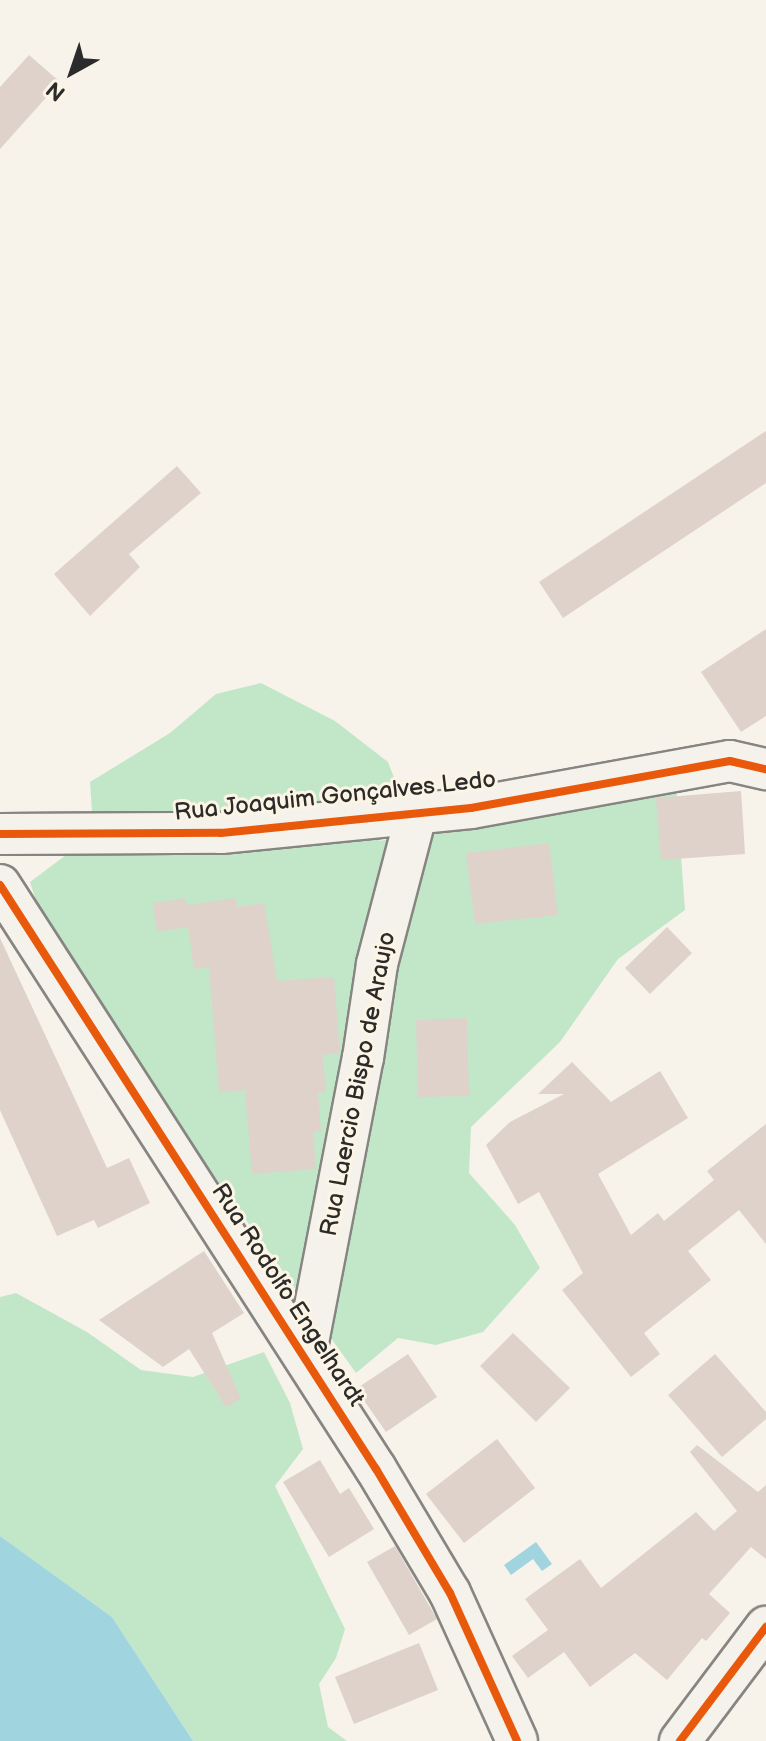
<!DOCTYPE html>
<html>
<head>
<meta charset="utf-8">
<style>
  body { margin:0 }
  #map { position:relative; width:766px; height:1741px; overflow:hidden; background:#f7f3ea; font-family:"Balsamiq Sans",sans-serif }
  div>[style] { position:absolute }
  .green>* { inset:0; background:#c2e7c8 }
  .water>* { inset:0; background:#a0d4de }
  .building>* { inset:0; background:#ded2ca }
  .roads { filter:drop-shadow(2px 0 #878581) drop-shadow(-2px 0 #878581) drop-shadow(0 2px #878581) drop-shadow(0 -2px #878581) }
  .minor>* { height:40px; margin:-20px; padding:0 20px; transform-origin:20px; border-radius:20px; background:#f5f2ec }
  .cycleway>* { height:8px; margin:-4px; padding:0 4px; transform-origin:4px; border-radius:4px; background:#e8590c }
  span { translate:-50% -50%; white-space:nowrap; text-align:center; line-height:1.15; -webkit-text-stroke:6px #fcf5e5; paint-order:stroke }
  .street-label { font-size:24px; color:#2b2b2b }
  .north { position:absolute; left:32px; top:32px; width:80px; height:80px; -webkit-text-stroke:6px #fcf5e5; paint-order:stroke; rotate:220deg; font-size:22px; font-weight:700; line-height:32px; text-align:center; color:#2b2b2b }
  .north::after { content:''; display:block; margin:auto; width:28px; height:36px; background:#2b2b2b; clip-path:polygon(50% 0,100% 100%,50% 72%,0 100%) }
</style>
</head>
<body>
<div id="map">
  <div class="green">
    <i style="clip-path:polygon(261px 683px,335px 721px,388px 762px,398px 788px,379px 841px,676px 786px,685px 910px,618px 959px,560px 1042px,471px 1127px,469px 1173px,515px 1225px,540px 1268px,483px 1332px,436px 1345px,398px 1338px,356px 1373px,112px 1034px,42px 919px,30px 882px,74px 849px,94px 842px,90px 782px,170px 733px,216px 694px)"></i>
    <i style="clip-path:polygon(16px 1293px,87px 1332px,141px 1370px,193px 1377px,264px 1352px,290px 1403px,303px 1449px,275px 1486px,345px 1629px,336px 1658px,319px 1684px,328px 1727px,347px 1741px,193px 1741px,112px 1617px,0 1536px,0 1297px)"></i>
  </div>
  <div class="water">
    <i style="clip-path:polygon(0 1536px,112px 1617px,193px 1741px,0 1741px)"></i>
    <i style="clip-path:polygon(536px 1542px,552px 1564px,542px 1571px,533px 1559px,511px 1575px,504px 1565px)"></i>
  </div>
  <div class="building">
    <i style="clip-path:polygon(29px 55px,60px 82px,0 149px,0 87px)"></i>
    <i style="clip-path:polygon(766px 431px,766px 483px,563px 618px,539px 582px)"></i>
    <i style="clip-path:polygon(177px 466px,201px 493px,129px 554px,140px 567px,90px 616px,54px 574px)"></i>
    <i style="clip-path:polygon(766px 629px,766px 716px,741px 732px,701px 672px)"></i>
    <i style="clip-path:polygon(741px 791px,745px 854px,661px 860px,656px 798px)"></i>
    <i style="clip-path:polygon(549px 843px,558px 915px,475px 924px,466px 853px)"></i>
    <i style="clip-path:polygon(186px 898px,187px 905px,236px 898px,237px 907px,264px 903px,277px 981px,334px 977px,340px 1053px,323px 1055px,326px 1092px,318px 1093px,321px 1131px,313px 1132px,316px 1169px,252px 1174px,245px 1090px,219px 1092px,209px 967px,194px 969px,188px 927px,157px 932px,153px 903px)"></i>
    <i style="clip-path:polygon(667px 927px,692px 953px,650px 994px,625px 968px)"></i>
    <i style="clip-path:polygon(0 938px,107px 1168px,129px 1158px,150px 1203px,98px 1228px,94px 1220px,57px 1236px,0 1110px)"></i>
    <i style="clip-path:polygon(467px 1018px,469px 1096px,418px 1097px,416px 1020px)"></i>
    <i style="clip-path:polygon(572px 1062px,611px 1102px,660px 1071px,688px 1118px,598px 1174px,631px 1235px,658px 1213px,664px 1221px,714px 1180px,707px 1171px,766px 1124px,766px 1244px,739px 1210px,688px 1251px,711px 1280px,644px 1333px,660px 1354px,631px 1377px,562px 1290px,583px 1273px,539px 1192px,518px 1204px,486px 1145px,510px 1122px,564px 1094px,538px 1094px)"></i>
    <i style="clip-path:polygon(204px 1251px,244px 1313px,212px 1333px,241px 1399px,226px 1407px,189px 1349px,163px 1367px,99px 1320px)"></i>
    <i style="clip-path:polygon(513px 1333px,570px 1388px,536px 1422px,480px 1366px)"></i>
    <i style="clip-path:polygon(408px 1354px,437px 1397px,386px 1432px,356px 1389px)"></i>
    <i style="clip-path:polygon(715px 1354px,766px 1412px,766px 1419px,722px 1457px,668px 1395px)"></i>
    <i style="clip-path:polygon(497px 1439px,535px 1488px,464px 1543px,426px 1494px)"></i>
    <i style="clip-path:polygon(697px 1445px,758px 1492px,766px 1485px,766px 1559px,751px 1547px,709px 1594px,730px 1613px,706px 1641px,702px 1638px,667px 1680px,635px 1653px,590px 1687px,564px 1652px,528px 1678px,512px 1656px,548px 1630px,525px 1599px,580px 1559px,601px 1588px,696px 1512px,714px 1531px,737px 1511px,690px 1452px)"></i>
    <i style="clip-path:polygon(320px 1460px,340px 1494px,349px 1488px,374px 1529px,329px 1557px,283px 1482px)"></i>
    <i style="clip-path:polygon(395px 1546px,437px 1619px,409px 1635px,367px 1562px)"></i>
    <i style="clip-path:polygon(419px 1643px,438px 1690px,354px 1724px,335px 1677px)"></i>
  </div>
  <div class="roads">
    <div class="minor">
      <i style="left:0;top:834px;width:221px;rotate:-0.3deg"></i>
      <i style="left:221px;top:833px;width:251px;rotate:-5.7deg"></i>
      <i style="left:471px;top:808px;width:263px;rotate:-10.3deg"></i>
      <i style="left:730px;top:761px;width:37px;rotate:13deg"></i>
      <i style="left:0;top:885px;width:695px;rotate:57.23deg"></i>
      <i style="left:376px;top:1469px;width:144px;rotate:59.2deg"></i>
      <i style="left:450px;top:1593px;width:162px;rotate:65.6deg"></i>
      <i style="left:305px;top:1358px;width:306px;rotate:-79.1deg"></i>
      <i style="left:363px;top:1058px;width:95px;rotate:-81.5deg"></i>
      <i style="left:377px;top:964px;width:157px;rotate:-75.3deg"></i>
      <i style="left:680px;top:1741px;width:143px;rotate:-53deg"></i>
    </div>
  </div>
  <div class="cycleway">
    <i style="left:0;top:834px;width:221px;rotate:-0.3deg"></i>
    <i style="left:221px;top:833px;width:251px;rotate:-5.7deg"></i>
    <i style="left:471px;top:808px;width:263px;rotate:-10.3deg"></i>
    <i style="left:730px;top:761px;width:37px;rotate:13deg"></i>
    <i style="left:0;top:885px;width:695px;rotate:57.23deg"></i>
    <i style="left:376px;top:1469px;width:144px;rotate:59.2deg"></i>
    <i style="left:450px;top:1593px;width:162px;rotate:65.6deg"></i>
    <i style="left:680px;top:1741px;width:143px;rotate:-53deg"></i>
  </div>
  <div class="street-label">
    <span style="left:335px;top:796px;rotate:-6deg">Rua Joaquim Gonçalves Ledo</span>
    <span style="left:358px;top:1084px;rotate:-79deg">Rua Laercio Bispo de Araujo</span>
    <span style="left:288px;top:1295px;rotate:57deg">Rua Rodolfo Engelhardt</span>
  </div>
  <div class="north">N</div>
</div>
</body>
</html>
